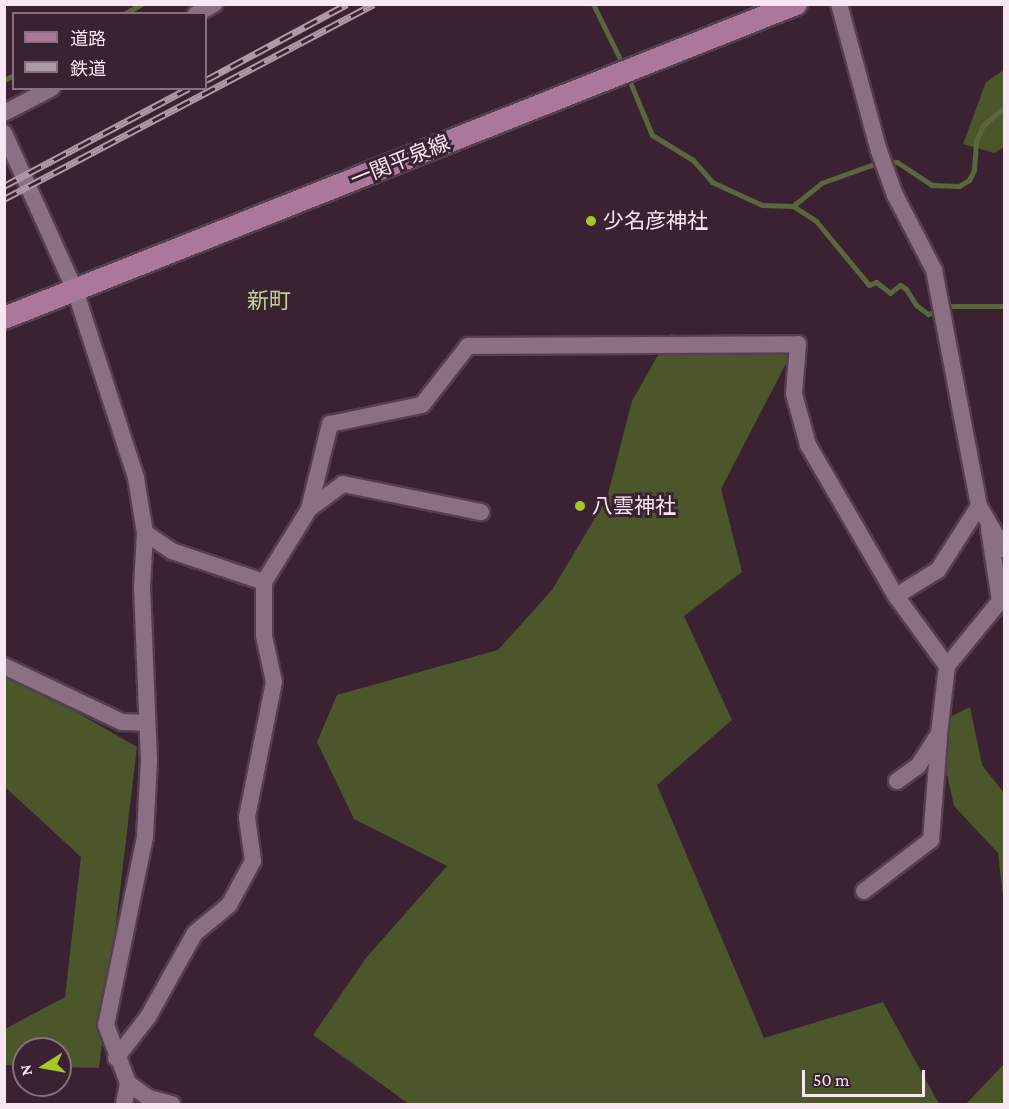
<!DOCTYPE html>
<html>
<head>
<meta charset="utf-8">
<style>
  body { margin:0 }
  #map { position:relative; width:1009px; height:1109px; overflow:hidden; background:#3a2233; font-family:"Crimson Pro","Noto Sans JP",serif }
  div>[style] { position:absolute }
  .forest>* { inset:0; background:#4b562b }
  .stream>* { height:5px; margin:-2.5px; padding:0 2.5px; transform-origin:2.5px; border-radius:2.5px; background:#5a663b }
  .roads { filter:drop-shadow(2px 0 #543f4e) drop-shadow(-2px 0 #543f4e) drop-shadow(0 2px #543f4e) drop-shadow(0 -2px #543f4e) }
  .minor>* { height:16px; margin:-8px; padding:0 8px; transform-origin:8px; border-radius:8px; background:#8b6f82 }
  .major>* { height:22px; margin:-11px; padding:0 11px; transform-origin:11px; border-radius:11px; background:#ab789b }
  .rail>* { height:7px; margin-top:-3.5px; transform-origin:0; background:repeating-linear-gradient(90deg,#3a2233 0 14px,#ae9aa7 0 28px); box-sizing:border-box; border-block:2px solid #ae9aa7 }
  .dots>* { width:16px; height:16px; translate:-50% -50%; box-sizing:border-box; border:3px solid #3a2233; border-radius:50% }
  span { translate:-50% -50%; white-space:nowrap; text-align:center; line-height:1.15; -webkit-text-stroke:6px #3a2233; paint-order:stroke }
  .street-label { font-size:21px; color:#f8e7f2 }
  .poi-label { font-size:21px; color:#f8e7f2 }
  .left { translate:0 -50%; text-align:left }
  .neighbourhood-label { font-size:22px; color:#bfd58a }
  .frame { position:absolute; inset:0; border:6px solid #f8e7f2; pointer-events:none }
  .legend { position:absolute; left:12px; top:12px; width:195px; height:78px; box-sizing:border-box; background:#3a2233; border:2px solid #86717f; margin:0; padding:8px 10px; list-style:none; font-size:18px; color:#f8e7f2 }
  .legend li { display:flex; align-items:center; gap:12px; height:30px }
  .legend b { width:30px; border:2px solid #86717f }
  .north { position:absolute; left:12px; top:1037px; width:60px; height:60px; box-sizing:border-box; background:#3a2233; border:2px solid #86717f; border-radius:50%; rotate:259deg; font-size:16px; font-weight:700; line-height:24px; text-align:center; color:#f8e7f2 }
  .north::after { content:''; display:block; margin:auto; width:21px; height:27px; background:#a6c822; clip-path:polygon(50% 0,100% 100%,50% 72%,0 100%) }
  .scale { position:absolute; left:802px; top:1070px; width:123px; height:27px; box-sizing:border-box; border:3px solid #f8e7f2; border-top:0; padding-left:8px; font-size:18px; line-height:21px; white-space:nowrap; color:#f8e7f2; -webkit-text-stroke:4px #3a2233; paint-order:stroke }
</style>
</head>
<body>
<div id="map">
  <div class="forest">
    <i style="clip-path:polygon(1004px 70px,1004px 147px,994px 153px,963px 144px,986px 82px)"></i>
    <i style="clip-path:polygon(670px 334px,792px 352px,721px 489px,742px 572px,684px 616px,732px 720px,657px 785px,764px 1038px,883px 1002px,939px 1104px,409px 1104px,313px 1035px,366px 958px,447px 866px,354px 819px,317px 742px,337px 695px,498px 650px,552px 590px,607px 498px,632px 401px)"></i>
    <i style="clip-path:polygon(5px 677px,50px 697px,137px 747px,99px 1068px,60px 1067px,60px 1049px,24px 1049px,24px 1066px,5px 1065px,5px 1029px,65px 997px,81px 857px,5px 787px)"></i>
    <i style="clip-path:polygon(970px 707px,982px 765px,1004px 793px,1004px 905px,998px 853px,954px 806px,936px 724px)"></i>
    <i style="clip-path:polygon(1004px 1064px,1004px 1104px,966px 1104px)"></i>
  </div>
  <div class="stream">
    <i style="left:593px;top:4px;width:68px;rotate:63.8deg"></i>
    <i style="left:124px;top:14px;width:20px;rotate:-30deg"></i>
    <i style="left:628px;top:77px;width:63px;rotate:67.5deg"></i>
    <i style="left:652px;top:135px;width:48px;rotate:31.4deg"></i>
    <i style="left:693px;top:160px;width:29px;rotate:49deg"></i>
    <i style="left:712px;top:182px;width:55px;rotate:24.7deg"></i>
    <i style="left:762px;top:205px;width:31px;rotate:2deg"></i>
    <i style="left:793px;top:206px;width:36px;rotate:-39deg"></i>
    <i style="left:821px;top:183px;width:59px;rotate:-19.7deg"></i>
    <i style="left:877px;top:163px;width:20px;rotate:-3deg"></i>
    <i style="left:897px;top:162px;width:42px;rotate:33.3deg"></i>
    <i style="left:932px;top:185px;width:27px;rotate:2deg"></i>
    <i style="left:959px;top:186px;width:12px;rotate:-31deg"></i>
    <i style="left:969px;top:180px;width:11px;rotate:-63deg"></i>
    <i style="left:974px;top:170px;width:29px;rotate:-86deg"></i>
    <i style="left:976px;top:141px;width:17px;rotate:-66deg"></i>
    <i style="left:983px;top:125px;width:27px;rotate:-39deg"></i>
    <i style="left:4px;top:80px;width:11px;rotate:-27deg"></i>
    <i style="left:793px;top:206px;width:27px;rotate:33deg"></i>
    <i style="left:816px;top:221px;width:83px;rotate:50.4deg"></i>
    <i style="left:869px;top:285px;width:8px;rotate:-23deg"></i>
    <i style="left:876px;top:282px;width:18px;rotate:38deg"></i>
    <i style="left:890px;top:293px;width:13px;rotate:-39deg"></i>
    <i style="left:900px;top:285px;width:7px;rotate:34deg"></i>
    <i style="left:906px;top:289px;width:19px;rotate:58deg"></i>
    <i style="left:916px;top:305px;width:15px;rotate:37deg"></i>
    <i style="left:928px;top:314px;width:24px;rotate:-19deg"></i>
    <i style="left:951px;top:306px;width:53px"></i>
  </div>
  <div class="roads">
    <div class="minor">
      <i style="left:839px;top:4px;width:152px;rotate:74.8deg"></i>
      <i style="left:879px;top:151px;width:47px;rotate:70deg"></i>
      <i style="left:895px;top:195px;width:85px;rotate:62.5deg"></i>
      <i style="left:934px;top:270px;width:240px;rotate:79.2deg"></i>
      <i style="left:979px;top:506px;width:50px;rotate:59.8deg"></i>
      <i style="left:196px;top:14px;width:21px;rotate:-29deg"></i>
      <i style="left:4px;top:113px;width:54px;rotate:-27.5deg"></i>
      <i style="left:4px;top:133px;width:172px;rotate:65.7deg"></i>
      <i style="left:75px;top:290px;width:198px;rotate:72deg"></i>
      <i style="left:136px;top:478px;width:56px;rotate:80.7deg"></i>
      <i style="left:145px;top:533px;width:54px;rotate:93.2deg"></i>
      <i style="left:142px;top:587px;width:173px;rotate:87.7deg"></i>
      <i style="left:149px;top:760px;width:77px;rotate:93deg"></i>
      <i style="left:145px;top:837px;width:192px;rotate:101.7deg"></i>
      <i style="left:106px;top:1025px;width:62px;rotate:69.2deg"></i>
      <i style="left:128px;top:1083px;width:26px;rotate:36deg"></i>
      <i style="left:149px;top:1098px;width:24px;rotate:15deg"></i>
      <i style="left:309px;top:509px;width:42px;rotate:-36.3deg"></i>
      <i style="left:343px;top:484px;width:141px;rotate:11.5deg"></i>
      <i style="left:264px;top:582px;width:86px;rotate:-58.3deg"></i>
      <i style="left:309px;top:509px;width:88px;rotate:-76.1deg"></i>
      <i style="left:330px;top:424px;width:94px;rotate:-11.7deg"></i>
      <i style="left:422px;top:405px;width:75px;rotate:-52.1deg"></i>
      <i style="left:468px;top:346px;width:330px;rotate:-0.3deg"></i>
      <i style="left:798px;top:344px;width:50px;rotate:94.6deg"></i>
      <i style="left:794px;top:394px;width:53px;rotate:74.6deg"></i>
      <i style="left:808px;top:445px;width:175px;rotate:59.8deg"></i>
      <i style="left:4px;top:666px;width:131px;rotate:25.4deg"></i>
      <i style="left:122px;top:722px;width:23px;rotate:2deg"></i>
      <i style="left:947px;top:666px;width:87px;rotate:-126.1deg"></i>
      <i style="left:896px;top:596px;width:49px;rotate:-31.8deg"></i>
      <i style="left:938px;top:570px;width:76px;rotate:-57.4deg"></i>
      <i style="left:897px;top:781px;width:26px;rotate:-36deg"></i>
      <i style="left:918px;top:766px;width:38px;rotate:-57deg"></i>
      <i style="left:939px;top:734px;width:68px;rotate:-83.3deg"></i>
      <i style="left:947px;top:666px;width:84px;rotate:-50.8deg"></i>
      <i style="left:1000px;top:601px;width:73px;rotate:-98.7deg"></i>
      <i style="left:864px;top:891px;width:84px;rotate:-37.3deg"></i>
      <i style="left:931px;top:840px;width:102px;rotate:-85.5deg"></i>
      <i style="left:116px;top:1058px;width:52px;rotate:-52deg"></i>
      <i style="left:148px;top:1017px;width:96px;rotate:-60.8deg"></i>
      <i style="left:195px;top:933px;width:44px;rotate:-39.5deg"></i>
      <i style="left:229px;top:905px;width:50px;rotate:-61.4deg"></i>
      <i style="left:253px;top:861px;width:44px;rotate:-97.8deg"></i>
      <i style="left:247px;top:817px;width:138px;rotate:-78.7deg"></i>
      <i style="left:274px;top:682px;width:47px;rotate:-102.3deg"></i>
      <i style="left:264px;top:636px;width:54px;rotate:-90deg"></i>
      <i style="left:264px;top:582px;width:97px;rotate:-161.4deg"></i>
      <i style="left:172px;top:551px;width:32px;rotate:-146deg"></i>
      <i style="left:124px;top:1104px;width:21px;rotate:-79deg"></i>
    </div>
    <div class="major">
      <i style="left:4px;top:318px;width:852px;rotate:-21.63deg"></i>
    </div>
  </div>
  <div class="rail">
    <i style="left:206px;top:80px;width:160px;rotate:-28.3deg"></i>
    <i style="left:4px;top:186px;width:209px;rotate:-27.9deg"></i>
    <i style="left:4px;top:199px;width:418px;rotate:-27.8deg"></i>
  </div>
  <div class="dots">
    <i style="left:591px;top:221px;background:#a6c822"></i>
    <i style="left:580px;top:506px;background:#a6c822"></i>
  </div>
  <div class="street-label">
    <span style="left:400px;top:161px;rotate:-22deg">一関平泉線</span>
  </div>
  <div class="poi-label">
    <span class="left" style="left:603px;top:221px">少名彦神社</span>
    <span class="left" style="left:592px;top:506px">八雲神社</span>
  </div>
  <div class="neighbourhood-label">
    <span style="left:269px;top:301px">新町</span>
  </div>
  <div class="frame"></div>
  <ul class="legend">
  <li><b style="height:8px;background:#ab789b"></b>道路</li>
  <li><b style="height:8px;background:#ae9aa7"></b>鉄道</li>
  </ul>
  <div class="north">N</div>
  <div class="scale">50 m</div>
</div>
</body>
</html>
